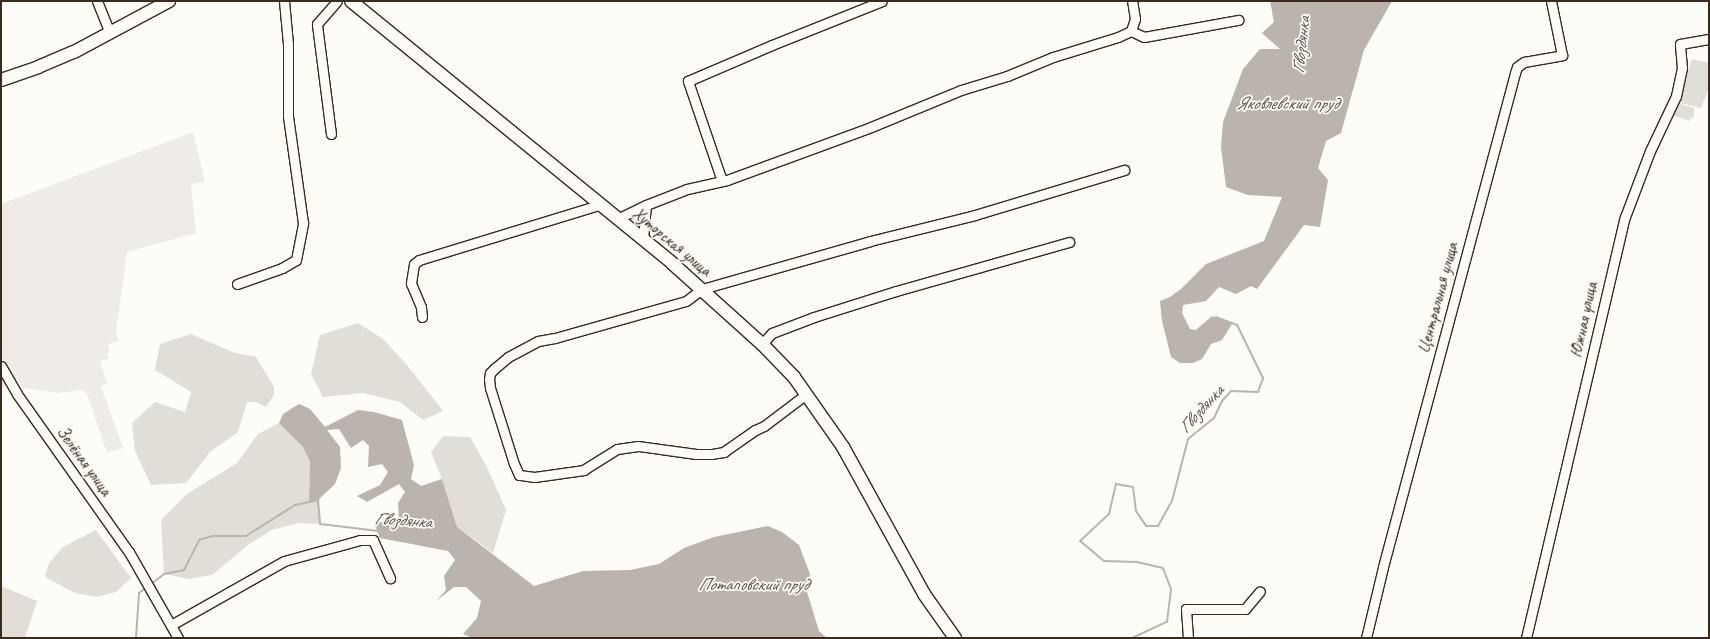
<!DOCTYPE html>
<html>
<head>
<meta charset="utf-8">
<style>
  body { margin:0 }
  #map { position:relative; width:1710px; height:639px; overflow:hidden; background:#fdfcf7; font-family:Caveat,sans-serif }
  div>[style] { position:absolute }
  .built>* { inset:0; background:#efece7 }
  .green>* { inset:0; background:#e1ded7 }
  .water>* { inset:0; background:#bbb4ad }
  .stream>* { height:2px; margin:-1px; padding:0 1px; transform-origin:1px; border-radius:1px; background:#bbb4ad }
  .roads { filter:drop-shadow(1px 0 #3b2a1e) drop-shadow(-1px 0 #3b2a1e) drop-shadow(0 1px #3b2a1e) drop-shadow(0 -1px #3b2a1e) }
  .minor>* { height:9px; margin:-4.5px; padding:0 4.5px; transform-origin:4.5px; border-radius:4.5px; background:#fdfcf7 }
  .major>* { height:12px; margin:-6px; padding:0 6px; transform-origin:6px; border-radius:6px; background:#fdfcf7 }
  span { translate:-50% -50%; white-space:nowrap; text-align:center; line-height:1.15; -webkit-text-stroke:3.5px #fdfcf7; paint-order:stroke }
  .street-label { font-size:17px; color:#3b2a1e }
  .water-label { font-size:18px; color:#615349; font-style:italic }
  .frame { position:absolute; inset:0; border:2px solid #3b2a1e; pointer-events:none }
</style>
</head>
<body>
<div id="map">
  <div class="built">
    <i style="clip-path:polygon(193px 132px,205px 182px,191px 184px,196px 233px,127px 252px,116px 332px,119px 341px,108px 344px,110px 352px,107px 353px,109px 358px,100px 361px,107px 384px,101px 386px,123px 448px,107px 453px,87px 394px,82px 390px,57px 393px,23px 388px,17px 379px,1px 389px,1px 204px)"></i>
  </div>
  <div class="green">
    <i style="clip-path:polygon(1692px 59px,1709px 63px,1709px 88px,1701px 108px,1676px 102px)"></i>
    <i style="clip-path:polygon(1677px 103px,1694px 108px,1694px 118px,1691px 117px,1690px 121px,1674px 116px)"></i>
    <i style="clip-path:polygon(358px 323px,383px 339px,407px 365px,443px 411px,423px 420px,400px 402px,363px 393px,323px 397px,311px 374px,320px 335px)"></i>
    <i style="clip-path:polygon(191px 334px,235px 353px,256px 357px,274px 387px,274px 395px,266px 407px,256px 402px,247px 402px,238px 432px,210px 452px,186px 483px,151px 485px,135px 451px,132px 423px,155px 402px,185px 412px,191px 392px,155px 370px,160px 344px)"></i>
    <i style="clip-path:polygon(279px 423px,303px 447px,310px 462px,309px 501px,318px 500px,320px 524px,298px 523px,272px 530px,248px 545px,212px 575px,189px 579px,164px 574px,161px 520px,187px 494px,237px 463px,258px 434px)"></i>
    <i style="clip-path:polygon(443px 436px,470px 437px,487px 467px,506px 510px,493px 553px,457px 527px,442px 479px,431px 452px)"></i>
    <i style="clip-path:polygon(96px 530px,131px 578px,116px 592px,96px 597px,75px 593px,45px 577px,49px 563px,63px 547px)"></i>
    <i style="clip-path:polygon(1px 586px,37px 601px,25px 638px,1px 638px)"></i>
  </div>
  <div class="water">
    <i style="clip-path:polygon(1270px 1px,1392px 1px,1364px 50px,1341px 133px,1326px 141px,1318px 168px,1328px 180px,1320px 227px,1304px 225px,1257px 289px,1251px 286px,1236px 294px,1219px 287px,1206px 301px,1183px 305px,1182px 313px,1190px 329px,1196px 330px,1212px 316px,1232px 324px,1222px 340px,1211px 344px,1202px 359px,1193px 363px,1180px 363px,1171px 357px,1162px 321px,1160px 301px,1170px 297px,1181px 289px,1206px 264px,1264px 241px,1282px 197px,1248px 195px,1226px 187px,1221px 147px,1223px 122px,1243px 69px,1260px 49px,1280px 49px,1262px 33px,1274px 22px)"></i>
    <i style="clip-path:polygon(299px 404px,310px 409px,325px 427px,358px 410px,374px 412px,402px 420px,414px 465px,411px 479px,421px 486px,442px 479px,457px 527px,534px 586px,583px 571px,630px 570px,659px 564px,684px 548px,714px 537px,768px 526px,782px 532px,799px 545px,810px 574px,807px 592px,819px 631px,827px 638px,473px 638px,463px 634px,477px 618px,481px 601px,466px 587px,454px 587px,436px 601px,446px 590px,444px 576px,455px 560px,448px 551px,380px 538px,374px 523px,399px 520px,398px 503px,405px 492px,399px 484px,367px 502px,357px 496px,380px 485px,388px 472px,382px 464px,368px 467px,369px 446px,363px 440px,351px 448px,339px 429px,327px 430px,340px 447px,341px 468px,335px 484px,318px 500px,309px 502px,310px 462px,303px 447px,279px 423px,283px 414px)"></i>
  </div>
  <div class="stream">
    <i style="left:150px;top:585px;width:18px;rotate:-38deg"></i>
    <i style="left:164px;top:574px;width:20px;rotate:-11deg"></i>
    <i style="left:184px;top:570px;width:34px;rotate:-63deg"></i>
    <i style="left:199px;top:540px;width:14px;rotate:-17deg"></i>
    <i style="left:212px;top:536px;width:34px"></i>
    <i style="left:246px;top:536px;width:58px;rotate:-32.3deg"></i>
    <i style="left:295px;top:505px;width:24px;rotate:-12deg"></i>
    <i style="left:318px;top:500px;width:24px;rotate:85deg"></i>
    <i style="left:320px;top:524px;width:59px;rotate:6.8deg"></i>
    <i style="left:136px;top:638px;width:45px;rotate:-86.2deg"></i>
    <i style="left:139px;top:593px;width:10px;rotate:-37deg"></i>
    <i style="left:1132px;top:638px;width:38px;rotate:-25deg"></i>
    <i style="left:1167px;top:622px;width:33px;rotate:-83deg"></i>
    <i style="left:1171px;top:589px;width:22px;rotate:-111deg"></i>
    <i style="left:1163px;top:568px;width:28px;rotate:-167deg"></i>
    <i style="left:1136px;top:562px;width:32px;rotate:-178deg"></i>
    <i style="left:1104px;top:561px;width:31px;rotate:-140deg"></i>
    <i style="left:1080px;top:541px;width:40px;rotate:-43deg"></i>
    <i style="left:1109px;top:514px;width:31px;rotate:-77deg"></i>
    <i style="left:1116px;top:484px;width:17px;rotate:10deg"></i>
    <i style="left:1133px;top:487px;width:24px;rotate:83deg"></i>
    <i style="left:1136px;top:511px;width:18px;rotate:56deg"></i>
    <i style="left:1146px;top:526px;width:12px"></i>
    <i style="left:1158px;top:526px;width:29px;rotate:-61deg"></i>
    <i style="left:1172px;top:501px;width:64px;rotate:-75.5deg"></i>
    <i style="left:1188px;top:439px;width:33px;rotate:-39deg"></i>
    <i style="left:1214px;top:418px;width:19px;rotate:-65deg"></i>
    <i style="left:1222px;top:401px;width:13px;rotate:-48deg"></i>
    <i style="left:1231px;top:391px;width:27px;rotate:2deg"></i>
    <i style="left:1258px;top:392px;width:15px;rotate:-70deg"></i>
    <i style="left:1263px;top:378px;width:59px;rotate:-116.1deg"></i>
    <i style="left:1237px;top:325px;width:22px;rotate:-159deg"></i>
    <i style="left:1216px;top:317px;width:1px;rotate:135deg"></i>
  </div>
  <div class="roads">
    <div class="minor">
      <i style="left:97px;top:1px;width:35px;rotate:68deg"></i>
      <i style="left:1131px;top:31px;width:14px;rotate:25deg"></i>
      <i style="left:1144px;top:37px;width:96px;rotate:-10.3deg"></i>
      <i style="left:331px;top:134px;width:111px;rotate:-97.3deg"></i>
      <i style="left:317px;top:24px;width:30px;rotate:-49deg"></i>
      <i style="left:722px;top:181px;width:106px;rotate:-108.8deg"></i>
      <i style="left:688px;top:81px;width:91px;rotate:-23.2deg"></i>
      <i style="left:772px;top:45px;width:118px;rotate:-21.8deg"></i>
      <i style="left:617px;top:219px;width:32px;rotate:-26deg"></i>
      <i style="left:646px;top:205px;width:44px;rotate:-21.3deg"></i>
      <i style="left:687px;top:189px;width:41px;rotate:-12.7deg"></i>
      <i style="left:727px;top:180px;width:153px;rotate:-20.2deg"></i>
      <i style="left:871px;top:127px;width:97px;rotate:-22.3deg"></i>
      <i style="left:961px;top:90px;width:48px;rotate:-16.9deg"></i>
      <i style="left:1007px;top:76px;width:50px;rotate:-22.4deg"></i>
      <i style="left:1053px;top:57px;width:68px;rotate:-17.1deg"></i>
      <i style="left:1118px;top:37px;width:14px;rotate:-25deg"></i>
      <i style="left:1131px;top:31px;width:13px;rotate:-72deg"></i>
      <i style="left:1135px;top:19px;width:18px;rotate:-99deg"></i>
      <i style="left:643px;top:239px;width:34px;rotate:-85deg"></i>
      <i style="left:237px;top:284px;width:48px;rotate:-19.6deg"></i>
      <i style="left:282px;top:268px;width:16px;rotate:-30deg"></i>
      <i style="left:296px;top:260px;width:38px;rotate:-79deg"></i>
      <i style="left:303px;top:223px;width:108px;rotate:-98deg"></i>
      <i style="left:288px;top:116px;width:72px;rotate:-90deg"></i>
      <i style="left:288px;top:44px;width:43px;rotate:-95.3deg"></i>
      <i style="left:422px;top:317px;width:10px;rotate:-96deg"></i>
      <i style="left:421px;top:307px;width:26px;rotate:-113deg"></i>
      <i style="left:411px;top:283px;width:19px;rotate:-81deg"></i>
      <i style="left:414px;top:264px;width:6px;rotate:-39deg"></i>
      <i style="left:419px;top:260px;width:188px;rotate:-17deg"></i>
      <i style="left:762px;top:344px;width:15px;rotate:-48deg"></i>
      <i style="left:772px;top:333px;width:45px;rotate:-20.9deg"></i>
      <i style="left:814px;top:317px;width:86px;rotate:-17.6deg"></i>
      <i style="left:896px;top:291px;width:180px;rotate:-15.8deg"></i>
      <i style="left:1px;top:366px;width:32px;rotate:60deg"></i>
      <i style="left:17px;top:394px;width:194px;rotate:54.7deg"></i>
      <i style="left:129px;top:552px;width:99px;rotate:60.3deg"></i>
      <i style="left:805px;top:395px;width:51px;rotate:142.9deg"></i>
      <i style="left:764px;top:426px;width:10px;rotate:156deg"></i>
      <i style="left:755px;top:430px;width:38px;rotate:145deg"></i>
      <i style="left:724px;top:452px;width:12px;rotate:171deg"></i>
      <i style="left:712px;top:454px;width:16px;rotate:180deg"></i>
      <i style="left:696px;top:454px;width:59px;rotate:-172.1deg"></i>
      <i style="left:638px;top:446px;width:21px;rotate:172deg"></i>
      <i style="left:617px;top:449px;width:39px;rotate:148deg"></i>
      <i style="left:584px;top:470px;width:50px;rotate:172deg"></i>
      <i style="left:534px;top:477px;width:15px;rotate:-172deg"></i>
      <i style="left:519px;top:475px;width:12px;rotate:-114deg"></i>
      <i style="left:514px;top:464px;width:80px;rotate:-107.5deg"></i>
      <i style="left:490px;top:388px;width:9px;rotate:-96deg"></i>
      <i style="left:489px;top:379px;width:6px;rotate:-81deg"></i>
      <i style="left:490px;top:373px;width:7px;rotate:-45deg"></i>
      <i style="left:495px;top:368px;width:17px;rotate:-40deg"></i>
      <i style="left:508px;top:357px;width:34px;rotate:-28deg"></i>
      <i style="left:538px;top:341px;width:17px;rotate:-10deg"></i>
      <i style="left:555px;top:338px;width:136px;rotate:-15.8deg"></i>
      <i style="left:686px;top:301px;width:20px;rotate:-37deg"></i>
      <i style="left:702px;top:289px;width:175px;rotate:-15.9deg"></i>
      <i style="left:870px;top:241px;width:108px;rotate:-13.9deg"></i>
      <i style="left:975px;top:215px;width:156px;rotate:-16.8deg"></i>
      <i style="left:171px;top:625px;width:130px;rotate:-29.5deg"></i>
      <i style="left:284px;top:561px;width:79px;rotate:-15.4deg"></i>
      <i style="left:360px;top:540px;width:13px"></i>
      <i style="left:373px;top:540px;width:42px;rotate:65.9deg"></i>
      <i style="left:1188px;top:638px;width:29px;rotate:-94deg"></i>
      <i style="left:1186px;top:609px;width:59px"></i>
      <i style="left:1245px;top:609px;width:23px;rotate:-50deg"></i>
      <i style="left:1366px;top:638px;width:73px;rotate:-76.5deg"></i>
      <i style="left:1383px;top:567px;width:511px;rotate:-75.04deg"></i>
      <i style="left:1515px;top:73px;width:6px;rotate:-72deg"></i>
      <i style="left:1517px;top:67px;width:9px;rotate:-36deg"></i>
      <i style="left:1524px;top:62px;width:39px;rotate:-10deg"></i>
      <i style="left:1562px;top:55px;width:55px;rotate:-101.5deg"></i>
      <i style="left:1526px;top:638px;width:432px;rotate:-76.8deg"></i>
      <i style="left:1625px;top:217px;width:71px;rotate:-69.3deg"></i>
      <i style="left:1650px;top:151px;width:61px;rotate:-64.7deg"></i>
      <i style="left:1676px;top:96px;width:29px;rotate:-78deg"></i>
      <i style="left:1682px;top:68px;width:24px;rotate:-95deg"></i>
      <i style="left:1680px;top:44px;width:29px;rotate:-10deg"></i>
    </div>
    <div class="major">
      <i style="left:351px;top:1px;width:416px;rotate:39.2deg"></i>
      <i style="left:673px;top:264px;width:120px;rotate:42deg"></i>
      <i style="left:762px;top:344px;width:46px;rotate:45.9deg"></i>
      <i style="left:794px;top:377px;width:85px;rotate:55deg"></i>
      <i style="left:843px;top:447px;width:168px;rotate:61.1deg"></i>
      <i style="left:924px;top:594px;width:54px;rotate:54.8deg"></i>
      <i style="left:1px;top:80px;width:39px;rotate:-19deg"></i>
      <i style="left:38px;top:67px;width:39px;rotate:-23deg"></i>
      <i style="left:74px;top:52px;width:108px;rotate:-28.2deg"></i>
    </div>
  </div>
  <div class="street-label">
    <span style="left:672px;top:242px;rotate:40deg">Хуторская улица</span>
    <span style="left:1438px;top:298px;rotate:-75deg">Центральная улица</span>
    <span style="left:1584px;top:320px;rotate:-78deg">Южная улица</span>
    <span style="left:84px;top:461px;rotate:54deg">Зелёная улица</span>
  </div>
  <div class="water-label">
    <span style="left:1301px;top:45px;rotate:-84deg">Гвоздянка</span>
    <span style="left:1287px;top:103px">Яковлевский пруд</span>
    <span style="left:1201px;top:409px;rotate:-48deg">Гвоздянка</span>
    <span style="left:403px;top:520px;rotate:4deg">Гвоздянка</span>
    <span style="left:753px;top:584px">Потаповский пруд</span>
  </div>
  <div class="frame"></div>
</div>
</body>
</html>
